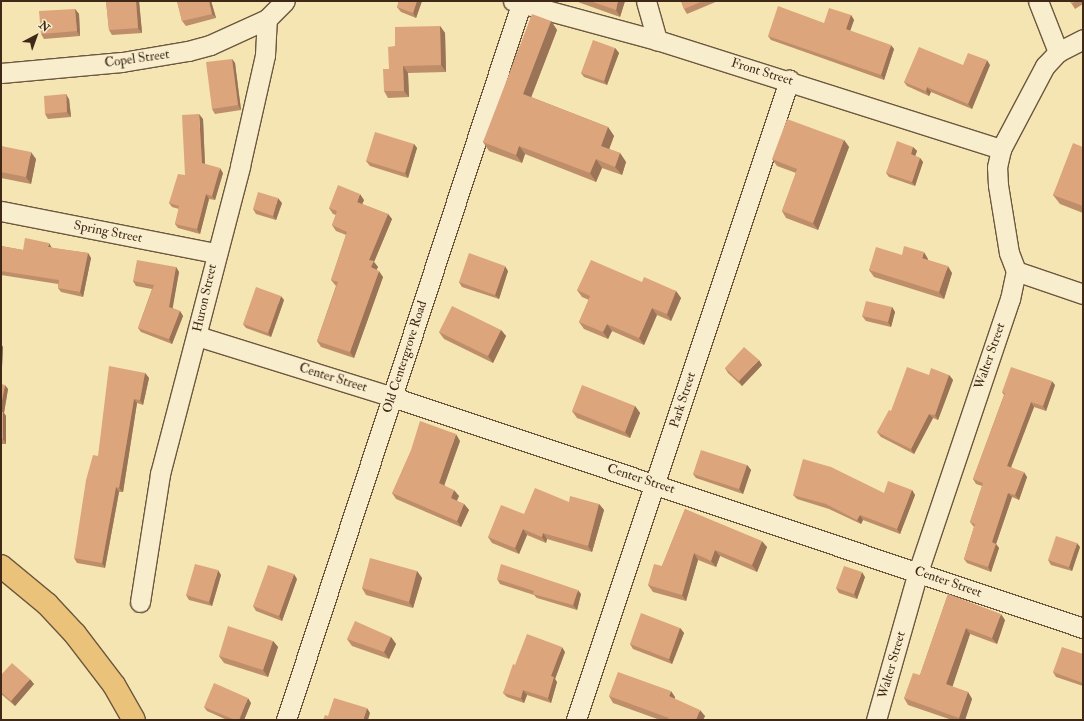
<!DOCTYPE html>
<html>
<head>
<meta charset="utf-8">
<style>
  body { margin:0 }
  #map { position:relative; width:1084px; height:721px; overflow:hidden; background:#f5e5b2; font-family:"IM FELL Double Pica",serif }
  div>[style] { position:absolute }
  .roads { filter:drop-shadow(1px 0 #6d573f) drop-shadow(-1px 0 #6d573f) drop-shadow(0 1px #6d573f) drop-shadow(0 -1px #6d573f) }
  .street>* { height:19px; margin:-9.5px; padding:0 9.5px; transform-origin:9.5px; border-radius:9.5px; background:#f8eecd }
  .primary>* { height:22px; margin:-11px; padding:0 11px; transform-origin:11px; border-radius:11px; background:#eac279 }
  .wall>* { inset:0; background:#be8e6b }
  .shaded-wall>* { inset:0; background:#9b7457 }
  .building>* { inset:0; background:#dda57c }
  span { translate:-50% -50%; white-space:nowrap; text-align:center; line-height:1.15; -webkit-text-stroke:3px #f8eecd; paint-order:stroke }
  .street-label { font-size:13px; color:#402819 }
  .frame { position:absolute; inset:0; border:2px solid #402819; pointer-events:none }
  .north { position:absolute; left:16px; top:16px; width:40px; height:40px; -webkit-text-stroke:3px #f8eecd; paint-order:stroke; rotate:41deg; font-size:11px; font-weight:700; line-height:16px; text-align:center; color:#402819 }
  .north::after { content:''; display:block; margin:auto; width:14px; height:18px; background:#402819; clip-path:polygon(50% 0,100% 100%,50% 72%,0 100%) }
</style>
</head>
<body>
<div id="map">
  <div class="roads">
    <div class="street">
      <i style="left:513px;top:1px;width:149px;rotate:15.2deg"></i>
      <i style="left:657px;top:40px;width:361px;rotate:17.6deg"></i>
      <i style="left:646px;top:1px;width:41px;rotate:74.2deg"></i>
      <i style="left:1038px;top:1px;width:55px;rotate:68.6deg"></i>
      <i style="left:1px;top:73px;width:121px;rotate:-5.2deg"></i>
      <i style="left:122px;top:62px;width:67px;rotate:-9.5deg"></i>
      <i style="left:188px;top:51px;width:23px;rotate:-15deg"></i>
      <i style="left:210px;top:45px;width:63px;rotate:-24.5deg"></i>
      <i style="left:1px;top:211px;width:219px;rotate:11.1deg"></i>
      <i style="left:1016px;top:271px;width:71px;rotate:18.9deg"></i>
      <i style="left:197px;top:336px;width:205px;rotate:17.3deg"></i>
      <i style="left:393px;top:397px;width:728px;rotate:18.51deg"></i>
      <i style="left:140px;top:602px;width:130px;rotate:-81.1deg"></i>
      <i style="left:160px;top:474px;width:318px;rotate:-75.4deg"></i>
      <i style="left:240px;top:166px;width:114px;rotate:-77.3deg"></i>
      <i style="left:265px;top:55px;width:36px;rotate:-87deg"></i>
      <i style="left:267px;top:19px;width:25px;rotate:-45deg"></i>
      <i style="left:286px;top:720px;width:757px;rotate:-71.83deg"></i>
      <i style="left:576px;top:720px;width:675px;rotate:-71.59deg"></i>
      <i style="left:876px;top:720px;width:154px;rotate:-74.2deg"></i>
      <i style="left:918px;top:572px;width:288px;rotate:-71.4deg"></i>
      <i style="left:1010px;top:299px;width:29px;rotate:-78deg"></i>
      <i style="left:1016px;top:271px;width:19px;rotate:-111deg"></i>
      <i style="left:1009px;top:253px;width:69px;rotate:-99.2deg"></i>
      <i style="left:998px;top:185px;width:18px;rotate:-93deg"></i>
      <i style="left:997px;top:167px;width:18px;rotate:-77deg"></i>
      <i style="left:1001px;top:149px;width:94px;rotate:-62.1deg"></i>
      <i style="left:1045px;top:66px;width:19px;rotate:-47deg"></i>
      <i style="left:1058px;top:52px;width:28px;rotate:-27deg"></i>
    </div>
    <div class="primary">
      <i style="left:1px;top:566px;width:60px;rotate:39.6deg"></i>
      <i style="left:47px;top:604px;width:41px;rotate:47deg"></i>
      <i style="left:75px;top:634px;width:64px;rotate:52.6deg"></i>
      <i style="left:114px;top:685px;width:40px;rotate:60.3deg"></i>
    </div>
  </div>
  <div class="wall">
    <i style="clip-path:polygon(106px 1px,139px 1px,142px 33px,112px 35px,109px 30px)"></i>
    <i style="clip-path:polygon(177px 1px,211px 1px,216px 18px,186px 26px,182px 21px)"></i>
    <i style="clip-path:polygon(399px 1px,422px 1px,416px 18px,401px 12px,397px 7px)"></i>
    <i style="clip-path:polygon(575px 1px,625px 1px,620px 17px)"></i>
    <i style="clip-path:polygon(681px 1px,718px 1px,687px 14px,684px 9px)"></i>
    <i style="clip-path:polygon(1070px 1px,1083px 1px,1083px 4px,1075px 9px)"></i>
    <i style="clip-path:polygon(75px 9px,79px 14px,80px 36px,44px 39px,41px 34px)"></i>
    <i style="clip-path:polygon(851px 15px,854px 20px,850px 31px,894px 49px,884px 80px,771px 40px,768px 36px,824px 23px)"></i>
    <i style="clip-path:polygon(551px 21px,557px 30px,531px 97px,608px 127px,614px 136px,609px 149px,620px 153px,626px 162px,622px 175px,602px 168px,596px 182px,525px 154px,522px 163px,489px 151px,483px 142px)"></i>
    <i style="clip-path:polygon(440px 26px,445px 33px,446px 72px,408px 73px,409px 97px,388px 98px,384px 91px,395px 46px)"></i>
    <i style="clip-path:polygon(615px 48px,619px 53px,607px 85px,584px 77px,581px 73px)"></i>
    <i style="clip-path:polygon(232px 59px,235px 63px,241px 110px,215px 114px,212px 109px)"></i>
    <i style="clip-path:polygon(990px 65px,972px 109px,931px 92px,929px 96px,907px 86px,904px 82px)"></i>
    <i style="clip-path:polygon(69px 99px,71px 117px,48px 119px,45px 114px)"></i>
    <i style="clip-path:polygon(203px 119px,205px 164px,223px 173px,215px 200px,209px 199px,200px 234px,178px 228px,175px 224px,179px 209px,172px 207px,169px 203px,185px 175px)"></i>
    <i style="clip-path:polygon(844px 140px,849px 147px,818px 230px,786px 218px,782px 211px,796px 173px,777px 166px,772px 159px)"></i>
    <i style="clip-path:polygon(414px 144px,417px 148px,408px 178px,370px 166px,366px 161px)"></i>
    <i style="clip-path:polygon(1px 146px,36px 159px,31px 184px,1px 178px)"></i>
    <i style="clip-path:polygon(913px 147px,917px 151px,915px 156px,920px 158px,923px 162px,915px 186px,889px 177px,886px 173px)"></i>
    <i style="clip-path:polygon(1083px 147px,1083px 213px,1060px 204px,1053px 195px)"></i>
    <i style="clip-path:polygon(364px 200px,362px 204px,388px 214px,392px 219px,374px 262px,378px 267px,376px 270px,383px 277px,354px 358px,321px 347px,317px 341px,336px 286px,331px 280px,346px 235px,336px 231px,332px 225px,336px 215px,333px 214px,329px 208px)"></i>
    <i style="clip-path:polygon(282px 203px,276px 220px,256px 214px,253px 209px)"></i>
    <i style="clip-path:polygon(1px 246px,23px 250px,52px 248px,88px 253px,91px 258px,83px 297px,61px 292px,58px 288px,58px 284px,1px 275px)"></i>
    <i style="clip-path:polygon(902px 255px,928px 259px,928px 260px,952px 273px,944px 299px,874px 277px,869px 270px)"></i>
    <i style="clip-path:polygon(176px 267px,179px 272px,172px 308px,180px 311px,183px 316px,172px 344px,141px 332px,138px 328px,152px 289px,136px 286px,133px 281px)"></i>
    <i style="clip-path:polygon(508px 271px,499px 299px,462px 287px,459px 282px)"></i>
    <i style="clip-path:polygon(642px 282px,676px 291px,681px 298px,671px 321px,657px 315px,644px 345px,612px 331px,608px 339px,584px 329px,579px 322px,589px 300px,582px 297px,577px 290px)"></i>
    <i style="clip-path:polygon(284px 300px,271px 337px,246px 328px,243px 324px)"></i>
    <i style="clip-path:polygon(892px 307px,895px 312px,891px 327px,866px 321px,862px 316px)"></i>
    <i style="clip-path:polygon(501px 330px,506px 336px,493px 363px,444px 339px,439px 332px)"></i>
    <i style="clip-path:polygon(1px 344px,3px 347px,1px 384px,8px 389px,4px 413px,6px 416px,6px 444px,1px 444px)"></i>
    <i style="clip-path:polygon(762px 365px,742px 386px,728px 373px,725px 368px)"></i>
    <i style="clip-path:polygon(145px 373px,149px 378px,143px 405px,137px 403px,123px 492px,119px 492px,105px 568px,77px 563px,74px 558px,98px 456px)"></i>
    <i style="clip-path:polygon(929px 375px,949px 375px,953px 380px,938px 420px,933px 418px,914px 454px,881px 437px,877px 432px,891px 411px)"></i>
    <i style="clip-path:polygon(1055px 385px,1046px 411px,1034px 407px,1011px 467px,1027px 477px,1019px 500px,1012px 497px,996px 544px,999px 548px,991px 572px,967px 563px,964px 559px,974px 527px,970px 522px,982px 486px,976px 484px,973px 479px,1004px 395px,1002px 392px)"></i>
    <i style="clip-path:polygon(635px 406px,640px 413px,630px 438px,577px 418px,572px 411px)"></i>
    <i style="clip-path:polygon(460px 441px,444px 485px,459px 496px,457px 501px,464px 504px,469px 510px,461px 527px,396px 499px,392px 493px)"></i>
    <i style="clip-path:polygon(747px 465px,751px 470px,743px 494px,696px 478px,693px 474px)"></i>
    <i style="clip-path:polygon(912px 490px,915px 495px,900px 534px,863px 520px,861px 524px,829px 509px,797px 499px,793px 495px,884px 493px)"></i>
    <i style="clip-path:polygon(569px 502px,599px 504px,604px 510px,592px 552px,547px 539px,546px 543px,527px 535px,519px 554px,492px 543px,488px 537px,524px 514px)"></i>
    <i style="clip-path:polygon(685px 509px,767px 547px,757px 572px,720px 556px,716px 567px,698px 560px,686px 601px,653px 592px,648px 585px,662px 566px)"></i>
    <i style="clip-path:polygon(1080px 547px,1072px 571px,1051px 565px,1048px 560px)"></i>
    <i style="clip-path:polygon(417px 571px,422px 578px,413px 608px,366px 595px,362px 588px)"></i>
    <i style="clip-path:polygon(221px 575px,212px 606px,189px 600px,186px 595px)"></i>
    <i style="clip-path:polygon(865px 577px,857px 599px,839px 593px,836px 588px)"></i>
    <i style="clip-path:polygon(297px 579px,282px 621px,256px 611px,253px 606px)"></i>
    <i style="clip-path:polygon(497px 579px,581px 594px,577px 610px,537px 598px,534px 595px,500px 584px)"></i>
    <i style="clip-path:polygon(948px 594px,1005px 620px,997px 644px,970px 634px,952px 687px,968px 692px,972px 699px,965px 720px,952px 720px,908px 705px,904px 698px,920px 675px)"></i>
    <i style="clip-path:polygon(680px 628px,684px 633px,672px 664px,633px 649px,630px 644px)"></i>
    <i style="clip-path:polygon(391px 637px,396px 644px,389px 659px,352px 646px,347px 639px)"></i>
    <i style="clip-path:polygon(273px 641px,278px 647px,268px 677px,224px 663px,219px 656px)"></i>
    <i style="clip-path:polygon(565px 652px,555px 679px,557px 682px,551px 703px,527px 695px,524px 703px,507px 697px,503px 693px,515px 665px)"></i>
    <i style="clip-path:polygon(1083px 654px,1083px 686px,1056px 677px,1053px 672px)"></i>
    <i style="clip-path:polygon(1px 675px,34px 684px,15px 706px,1px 694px)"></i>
    <i style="clip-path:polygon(609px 696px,675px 697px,675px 699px,705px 716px,703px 720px,660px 720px,613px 703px)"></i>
    <i style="clip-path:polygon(251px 703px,244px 720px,227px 720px,207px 711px,204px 707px)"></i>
  </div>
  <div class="shaded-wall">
    <i style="clip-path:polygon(136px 1px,139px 1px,142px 33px,138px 28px)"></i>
    <i style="clip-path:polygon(209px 1px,211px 1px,216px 18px,212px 14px)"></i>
    <i style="clip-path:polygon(417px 1px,422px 1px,416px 18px,413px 13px)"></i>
    <i style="clip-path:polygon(618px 1px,625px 1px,620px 17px,616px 10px)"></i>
    <i style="clip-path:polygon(75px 9px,79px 14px,80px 36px,77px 31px)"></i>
    <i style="clip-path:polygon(851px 15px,854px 20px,849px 34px,846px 29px)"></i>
    <i style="clip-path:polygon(551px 21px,557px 30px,529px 103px,523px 94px)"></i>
    <i style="clip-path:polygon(440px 26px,445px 33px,446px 72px,441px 65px)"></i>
    <i style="clip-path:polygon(891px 45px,894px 49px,884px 80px,881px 75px)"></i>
    <i style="clip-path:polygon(615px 48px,619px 53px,607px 85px,604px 81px)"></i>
    <i style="clip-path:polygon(232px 59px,235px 63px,241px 110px,238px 105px)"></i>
    <i style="clip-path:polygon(987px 60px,990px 65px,972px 109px,968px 104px)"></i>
    <i style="clip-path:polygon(403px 66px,408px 73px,409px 97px,404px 91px)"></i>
    <i style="clip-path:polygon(927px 87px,931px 92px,929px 96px,926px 91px)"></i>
    <i style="clip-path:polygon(66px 94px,69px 99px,71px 117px,67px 112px)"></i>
    <i style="clip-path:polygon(199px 114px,203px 119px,205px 167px,202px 163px)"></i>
    <i style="clip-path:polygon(608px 127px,614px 136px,607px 155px,601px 146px)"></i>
    <i style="clip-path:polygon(844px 140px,849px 147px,818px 230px,813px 223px)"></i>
    <i style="clip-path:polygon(414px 144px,417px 148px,408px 178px,405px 173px)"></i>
    <i style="clip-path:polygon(519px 146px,525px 154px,522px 163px,516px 155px)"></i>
    <i style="clip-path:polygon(913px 147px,917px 151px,914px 159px,911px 154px)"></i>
    <i style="clip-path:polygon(31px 152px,36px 159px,31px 184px,26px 177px)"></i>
    <i style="clip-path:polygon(620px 153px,626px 162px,622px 175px,615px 167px)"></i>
    <i style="clip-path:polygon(920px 158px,923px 162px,915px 186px,912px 182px)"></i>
    <i style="clip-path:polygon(596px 159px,602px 168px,596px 182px,590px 173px)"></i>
    <i style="clip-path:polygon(220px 168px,223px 173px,215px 200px,212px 196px)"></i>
    <i style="clip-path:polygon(206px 194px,209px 199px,200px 234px,197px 229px)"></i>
    <i style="clip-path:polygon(360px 194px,364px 200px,361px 207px,357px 202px)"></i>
    <i style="clip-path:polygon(278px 198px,282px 203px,276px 220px,273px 216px)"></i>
    <i style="clip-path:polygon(388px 214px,392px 219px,374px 262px,378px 267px,375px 273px,371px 267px,369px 260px)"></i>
    <i style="clip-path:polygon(49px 243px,52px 248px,48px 247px)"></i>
    <i style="clip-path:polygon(924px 252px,928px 259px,927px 265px,922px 258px)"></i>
    <i style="clip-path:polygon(88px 253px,91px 258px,83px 297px,80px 292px)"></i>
    <i style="clip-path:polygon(505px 266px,508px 271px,499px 299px,495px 295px)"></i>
    <i style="clip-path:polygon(948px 266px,952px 273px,944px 299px,939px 292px)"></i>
    <i style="clip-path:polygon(176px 267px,179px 272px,172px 312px,169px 307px)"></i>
    <i style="clip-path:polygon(379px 271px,383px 277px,354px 358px,350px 352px)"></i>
    <i style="clip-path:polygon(676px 291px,681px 298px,671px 321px,667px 314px)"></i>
    <i style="clip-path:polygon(281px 296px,284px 300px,271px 337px,268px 333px)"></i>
    <i style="clip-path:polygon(892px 307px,895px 312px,891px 327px,888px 322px)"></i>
    <i style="clip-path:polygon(652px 308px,657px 315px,644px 345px,639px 338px)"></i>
    <i style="clip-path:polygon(180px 311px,183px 316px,172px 344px,169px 339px)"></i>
    <i style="clip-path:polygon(607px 324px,612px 331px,608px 339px,603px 332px)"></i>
    <i style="clip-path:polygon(501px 330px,506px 336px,493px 363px,488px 356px)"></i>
    <i style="clip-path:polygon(1px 344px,3px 347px,1px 388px)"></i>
    <i style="clip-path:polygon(759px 360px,762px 365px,742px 386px,739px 381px)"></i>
    <i style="clip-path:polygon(145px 373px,149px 378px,143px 405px,140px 400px)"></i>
    <i style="clip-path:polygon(949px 375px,953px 380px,938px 420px,935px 415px)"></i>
    <i style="clip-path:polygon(1052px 381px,1055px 385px,1046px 411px,1043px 406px)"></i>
    <i style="clip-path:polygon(5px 385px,8px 389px,4px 413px,6px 416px,6px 444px,3px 439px,1px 414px,1px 406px)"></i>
    <i style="clip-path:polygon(134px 399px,137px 403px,123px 492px,119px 488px)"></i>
    <i style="clip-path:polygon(1031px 402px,1034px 407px,1010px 470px,1007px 466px)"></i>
    <i style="clip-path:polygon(635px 406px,640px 413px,630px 438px,625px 432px)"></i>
    <i style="clip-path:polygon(929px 414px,933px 418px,914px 454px,911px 449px)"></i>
    <i style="clip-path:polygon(456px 434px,460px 441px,443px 489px,439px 483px)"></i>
    <i style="clip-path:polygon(747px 465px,751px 470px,743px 494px,739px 489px)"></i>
    <i style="clip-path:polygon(1024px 472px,1027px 477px,1019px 500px,1015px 495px)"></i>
    <i style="clip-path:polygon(116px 487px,119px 492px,105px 568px,102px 563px)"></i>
    <i style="clip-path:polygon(454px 490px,459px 496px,455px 504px,451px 498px)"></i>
    <i style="clip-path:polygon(912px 490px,915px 495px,900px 534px,897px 529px)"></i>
    <i style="clip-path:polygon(1008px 493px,1012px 497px,996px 544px,999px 548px,991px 572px,988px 567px,992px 542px)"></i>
    <i style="clip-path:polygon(464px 504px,469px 510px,461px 527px,457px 521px)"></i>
    <i style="clip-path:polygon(599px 504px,604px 510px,592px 552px,588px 546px)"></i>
    <i style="clip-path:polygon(860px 515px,863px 520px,861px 524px,857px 520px)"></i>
    <i style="clip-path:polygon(523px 529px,527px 535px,519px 554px,515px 548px)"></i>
    <i style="clip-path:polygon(543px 533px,547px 539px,546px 543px,542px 537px)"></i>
    <i style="clip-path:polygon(762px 541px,767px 547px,757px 572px,752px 565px)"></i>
    <i style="clip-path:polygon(1077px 543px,1080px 547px,1072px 571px,1069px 567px)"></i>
    <i style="clip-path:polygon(715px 550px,720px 556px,716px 567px,711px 561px)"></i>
    <i style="clip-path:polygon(694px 553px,698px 560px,686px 601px,682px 595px)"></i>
    <i style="clip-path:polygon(218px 570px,221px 575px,212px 606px,209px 602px)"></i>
    <i style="clip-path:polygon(417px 571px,422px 578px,413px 608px,409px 602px)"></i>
    <i style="clip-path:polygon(862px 572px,865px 577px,857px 599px,854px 594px)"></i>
    <i style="clip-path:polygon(294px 574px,297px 579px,282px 621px,279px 616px)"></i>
    <i style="clip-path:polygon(578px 590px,581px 594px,577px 610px,573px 605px)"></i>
    <i style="clip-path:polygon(1001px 614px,1005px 620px,997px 644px,992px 638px)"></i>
    <i style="clip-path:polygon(680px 628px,684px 633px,672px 664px,669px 659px)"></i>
    <i style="clip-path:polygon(966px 628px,970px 634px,951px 691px,946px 684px)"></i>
    <i style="clip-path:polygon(391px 637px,396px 644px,389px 659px,384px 652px)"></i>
    <i style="clip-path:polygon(273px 641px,278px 647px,268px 677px,263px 670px)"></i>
    <i style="clip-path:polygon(562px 647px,565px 652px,555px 679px,557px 682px,551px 703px,548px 698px,551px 676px)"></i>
    <i style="clip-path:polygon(30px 679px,34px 684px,15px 706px,11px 701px)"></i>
    <i style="clip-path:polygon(523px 690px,527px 695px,524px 703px,521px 698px)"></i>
    <i style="clip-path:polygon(671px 691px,675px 697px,673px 703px,669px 696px)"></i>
    <i style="clip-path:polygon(968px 692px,972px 699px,965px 720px,960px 720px,959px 718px)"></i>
    <i style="clip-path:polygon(248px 698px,251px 703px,244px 720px,239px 720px)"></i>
    <i style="clip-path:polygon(367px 708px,370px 713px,368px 720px,363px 720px)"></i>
    <i style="clip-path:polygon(700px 710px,705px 716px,703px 720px,696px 720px)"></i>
  </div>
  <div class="building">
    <i style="clip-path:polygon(106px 1px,136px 1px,138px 28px,109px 30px)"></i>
    <i style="clip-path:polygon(177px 1px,209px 1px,212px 14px,182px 21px)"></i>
    <i style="clip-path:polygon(399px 1px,417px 1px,413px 13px,397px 7px)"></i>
    <i style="clip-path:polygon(590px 1px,618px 1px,616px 10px)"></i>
    <i style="clip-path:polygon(681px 1px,703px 1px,684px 9px)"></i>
    <i style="clip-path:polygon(1070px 1px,1077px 1px,1071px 4px)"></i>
    <i style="clip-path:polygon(778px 6px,824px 23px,829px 8px,851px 15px,846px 29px,891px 45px,881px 75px,768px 36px)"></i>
    <i style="clip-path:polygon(75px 9px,77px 31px,41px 34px,39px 11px)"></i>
    <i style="clip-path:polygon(532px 14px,551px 21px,523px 94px,608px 127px,601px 146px,620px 153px,615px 167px,596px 159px,590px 173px,519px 146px,516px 155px,483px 142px)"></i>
    <i style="clip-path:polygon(440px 26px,441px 65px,403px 66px,404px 91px,384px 91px,383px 69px,389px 69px,388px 47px,395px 46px,395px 27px)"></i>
    <i style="clip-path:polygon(593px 40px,615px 48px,604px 81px,581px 73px)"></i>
    <i style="clip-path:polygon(919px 47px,963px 65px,968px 53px,987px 60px,968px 104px,927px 87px,926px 91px,904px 82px)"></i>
    <i style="clip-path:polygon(232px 59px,238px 105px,212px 109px,206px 62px)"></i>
    <i style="clip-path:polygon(66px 94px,67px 112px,45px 114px,44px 96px)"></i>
    <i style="clip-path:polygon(199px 114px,202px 163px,220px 168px,212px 196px,206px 194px,197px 229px,175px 224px,179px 206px,169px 203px,178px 174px,185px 175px,182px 115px)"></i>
    <i style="clip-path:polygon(787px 119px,844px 140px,813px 223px,782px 211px,797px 169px,772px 159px)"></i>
    <i style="clip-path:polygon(375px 132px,414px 144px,405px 173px,366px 161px)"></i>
    <i style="clip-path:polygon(897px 141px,913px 147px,911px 154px,920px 158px,912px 182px,886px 173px)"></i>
    <i style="clip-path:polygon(1073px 143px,1083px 147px,1083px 206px,1053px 195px)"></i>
    <i style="clip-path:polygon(1px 146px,31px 152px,26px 177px,1px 172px)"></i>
    <i style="clip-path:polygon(338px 185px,360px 194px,357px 202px,388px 214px,369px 260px,374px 261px,371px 267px,379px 271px,350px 352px,317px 341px,338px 282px,331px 280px,347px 232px,332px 225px,337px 211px,329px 208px)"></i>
    <i style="clip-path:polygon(258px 192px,278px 198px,273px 216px,253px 209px)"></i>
    <i style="clip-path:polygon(25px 238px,49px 243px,48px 247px,88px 253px,80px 292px,58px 288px,59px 280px,1px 271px,1px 246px,23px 250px)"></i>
    <i style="clip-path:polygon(904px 246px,924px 252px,922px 258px,948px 266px,939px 292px,869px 270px,876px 247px,902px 255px)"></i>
    <i style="clip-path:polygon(469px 253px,505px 266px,495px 295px,459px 282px)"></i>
    <i style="clip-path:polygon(137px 260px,176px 267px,169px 307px,180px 311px,169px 339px,138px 328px,154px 285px,133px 281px)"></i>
    <i style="clip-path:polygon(591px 260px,642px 282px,644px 277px,676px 291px,667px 314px,652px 308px,639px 338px,607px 324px,603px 332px,579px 322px,590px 296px,577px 290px)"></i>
    <i style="clip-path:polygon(256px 287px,281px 296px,268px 333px,243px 324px)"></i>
    <i style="clip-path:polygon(866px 301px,892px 307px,888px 322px,862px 316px)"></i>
    <i style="clip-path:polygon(452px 306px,501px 330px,488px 356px,439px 332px)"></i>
    <i style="clip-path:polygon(744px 347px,759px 360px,739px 381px,725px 368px)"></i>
    <i style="clip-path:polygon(109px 366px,145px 373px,140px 400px,134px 399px,119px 488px,116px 487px,102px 563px,74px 558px,86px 480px,93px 455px,98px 456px)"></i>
    <i style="clip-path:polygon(907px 367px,929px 375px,931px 368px,949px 375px,935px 415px,929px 414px,911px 449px,877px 432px,889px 410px,891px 411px)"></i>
    <i style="clip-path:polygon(1011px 367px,1052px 381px,1043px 406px,1031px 402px,1007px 466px,1024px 472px,1015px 495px,1008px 493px,992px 542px,996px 544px,988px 567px,964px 559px,975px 524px,970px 522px,983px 483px,973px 479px,1005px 393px,1002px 392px)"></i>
    <i style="clip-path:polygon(1px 384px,5px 385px,1px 406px)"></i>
    <i style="clip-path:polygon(582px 385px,635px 406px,625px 432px,572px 411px)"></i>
    <i style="clip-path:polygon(1px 412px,3px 412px,3px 439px,1px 439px)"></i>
    <i style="clip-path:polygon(420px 421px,456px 434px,439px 483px,454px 490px,451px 498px,464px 504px,457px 521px,392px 493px,411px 450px)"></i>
    <i style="clip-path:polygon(701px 450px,747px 465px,739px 489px,693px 474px)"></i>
    <i style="clip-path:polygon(803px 459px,831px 467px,884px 493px,888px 481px,912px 490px,897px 529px,860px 515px,857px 520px,826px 504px,793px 495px)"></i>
    <i style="clip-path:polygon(535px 488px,569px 502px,570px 496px,599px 504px,588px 546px,543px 533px,542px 537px,523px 529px,515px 548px,488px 537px,501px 505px,524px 514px)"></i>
    <i style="clip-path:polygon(685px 509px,762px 541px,752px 565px,715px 550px,711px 561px,694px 553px,682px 595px,648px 585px,654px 564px,662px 566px)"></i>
    <i style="clip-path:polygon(1056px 536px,1077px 543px,1069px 567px,1048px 560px)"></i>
    <i style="clip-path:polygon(370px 558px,417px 571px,409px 602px,362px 588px)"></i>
    <i style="clip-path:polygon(195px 564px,218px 570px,209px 602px,186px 595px)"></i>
    <i style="clip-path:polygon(501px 564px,578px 590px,573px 605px,533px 594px,534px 591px,497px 579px)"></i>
    <i style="clip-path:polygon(268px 565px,294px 574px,279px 616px,253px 606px)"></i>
    <i style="clip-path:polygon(844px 566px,862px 572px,854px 594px,836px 588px)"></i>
    <i style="clip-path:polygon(948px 594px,1001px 614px,992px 638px,966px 628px,946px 684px,968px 692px,959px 718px,904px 698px,913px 673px,920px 675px)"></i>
    <i style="clip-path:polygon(641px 613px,680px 628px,669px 659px,630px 644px)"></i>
    <i style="clip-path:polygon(355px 621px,391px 637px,384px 652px,347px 639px)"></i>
    <i style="clip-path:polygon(228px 626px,273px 641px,263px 670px,219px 656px)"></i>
    <i style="clip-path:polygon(527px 634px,562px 647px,551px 676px,554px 677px,548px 698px,523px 690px,521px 698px,503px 693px,513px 664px,515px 665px)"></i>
    <i style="clip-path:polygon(1062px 647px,1083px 654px,1083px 683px,1053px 672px)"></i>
    <i style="clip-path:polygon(12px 663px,30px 679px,11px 701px,1px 692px,1px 675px)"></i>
    <i style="clip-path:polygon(618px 672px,671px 691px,669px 696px,700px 710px,696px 720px,668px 720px,669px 718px,609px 696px)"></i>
    <i style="clip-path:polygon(214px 683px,248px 698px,239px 720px,235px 720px,204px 707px)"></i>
    <i style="clip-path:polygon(334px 698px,367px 708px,363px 720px,323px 720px,325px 715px,328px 716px)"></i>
  </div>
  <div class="street-label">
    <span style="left:137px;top:59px;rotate:-8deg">Copel Street</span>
    <span style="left:762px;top:72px;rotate:17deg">Front Street</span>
    <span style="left:108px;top:232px;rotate:11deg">Spring Street</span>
    <span style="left:205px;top:298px;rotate:-77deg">Huron Street</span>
    <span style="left:990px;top:356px;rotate:-71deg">Walter Street</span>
    <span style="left:405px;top:357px;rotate:-72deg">Old Centergrove Road</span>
    <span style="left:333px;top:378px;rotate:17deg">Center Street</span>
    <span style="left:683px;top:400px;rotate:-72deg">Park Street</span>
    <span style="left:641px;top:479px;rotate:18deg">Center Street</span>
    <span style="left:948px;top:582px;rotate:19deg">Center Street</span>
    <span style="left:892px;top:665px;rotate:-74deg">Walter Street</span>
  </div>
  <div class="frame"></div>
  <div class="north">N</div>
</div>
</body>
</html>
